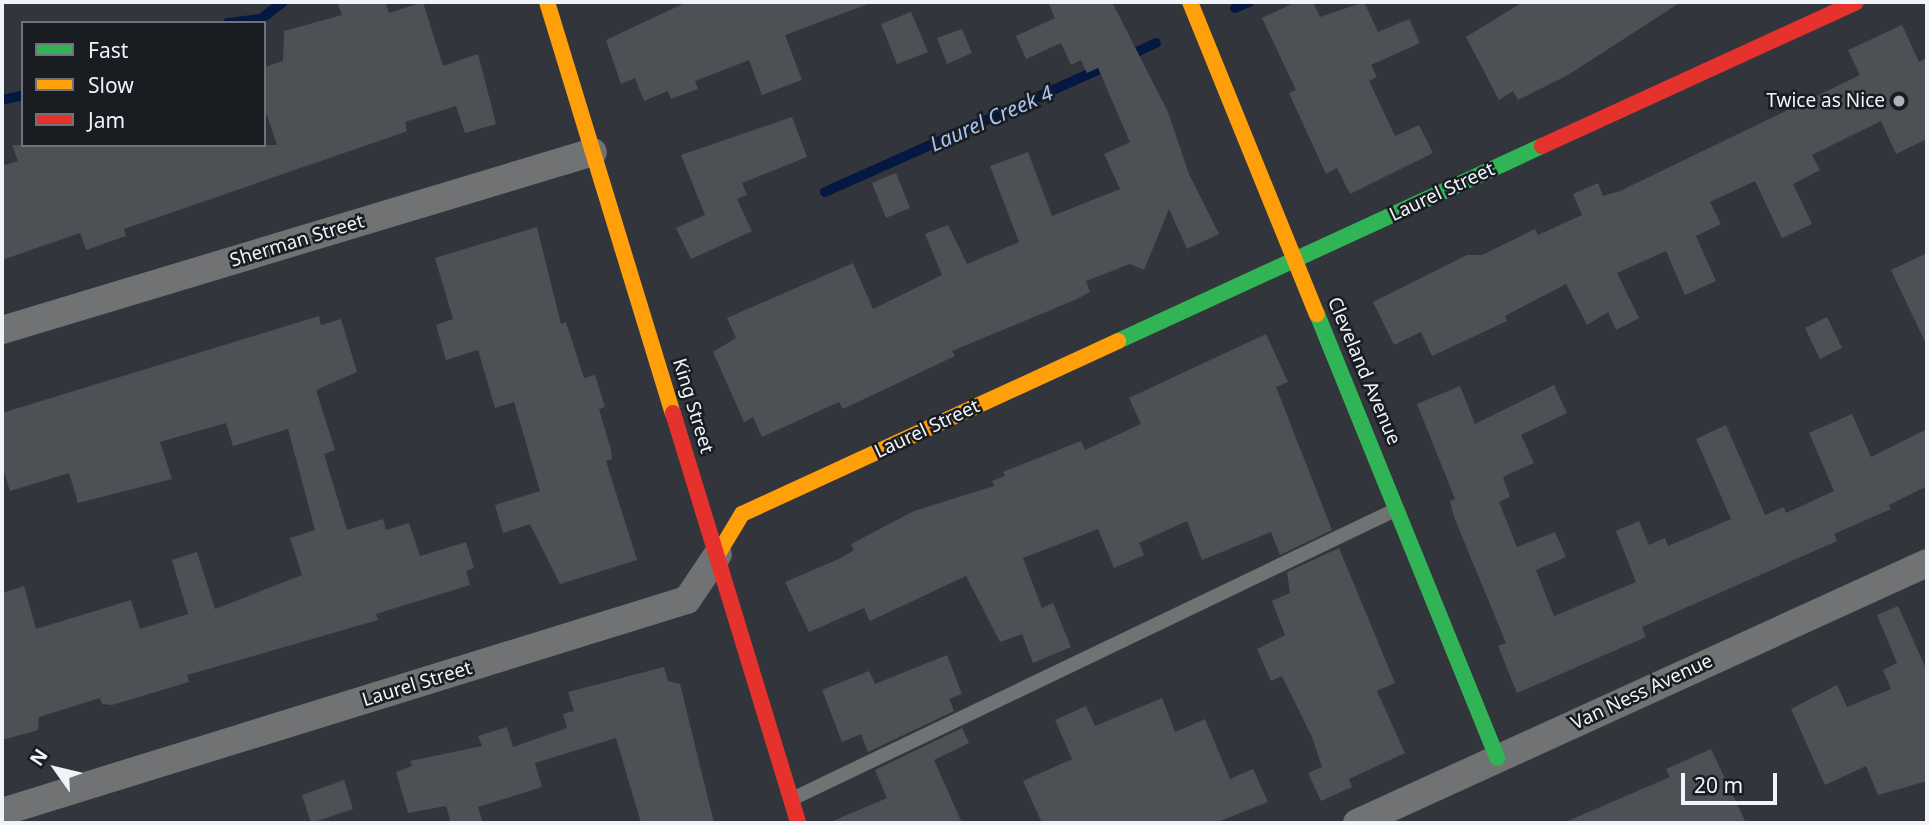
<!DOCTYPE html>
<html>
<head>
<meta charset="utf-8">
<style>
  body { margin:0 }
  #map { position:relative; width:1929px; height:825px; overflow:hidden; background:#32363c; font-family:"Noto Sans",sans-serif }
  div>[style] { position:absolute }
  .stream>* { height:10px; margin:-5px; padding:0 5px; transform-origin:5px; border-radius:5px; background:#041842 }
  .building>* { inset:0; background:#4d5055 }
  .lane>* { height:14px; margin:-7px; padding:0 7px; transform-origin:7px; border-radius:7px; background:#707274 }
  .street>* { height:28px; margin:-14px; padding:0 14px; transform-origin:14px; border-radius:14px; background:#707274 }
  .fast>* { height:16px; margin:-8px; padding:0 8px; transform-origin:8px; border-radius:8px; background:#30b455 }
  .slow>* { height:16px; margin:-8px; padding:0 8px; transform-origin:8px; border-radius:8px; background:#ff9f0a }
  .jam>* { height:16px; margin:-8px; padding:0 8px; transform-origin:8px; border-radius:8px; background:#e5322d }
  .dots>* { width:19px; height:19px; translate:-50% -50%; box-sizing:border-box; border:4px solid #191c21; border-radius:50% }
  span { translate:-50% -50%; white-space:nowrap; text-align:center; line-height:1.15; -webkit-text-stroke:5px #191c21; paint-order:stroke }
  .poi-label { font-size:19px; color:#eff4fb }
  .right { translate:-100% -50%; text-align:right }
  .street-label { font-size:19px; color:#eff4fb }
  .water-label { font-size:21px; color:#a5c4f2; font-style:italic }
  .frame { position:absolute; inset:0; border:4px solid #eff4fb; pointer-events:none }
  .legend { position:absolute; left:21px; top:21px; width:245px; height:126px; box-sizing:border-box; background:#191c21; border:2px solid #6f7278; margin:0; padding:9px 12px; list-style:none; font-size:21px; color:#eff4fb }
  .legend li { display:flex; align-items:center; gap:14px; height:35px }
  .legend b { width:35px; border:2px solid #6f7278 }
  .north { position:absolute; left:21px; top:734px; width:70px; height:70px; -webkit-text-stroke:5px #191c21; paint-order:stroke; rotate:304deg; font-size:19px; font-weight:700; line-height:28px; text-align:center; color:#eff4fb }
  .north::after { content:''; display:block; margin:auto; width:24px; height:32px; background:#eff4fb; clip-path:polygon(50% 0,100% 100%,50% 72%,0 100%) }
  .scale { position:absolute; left:1681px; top:773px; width:96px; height:32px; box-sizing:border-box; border:4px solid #eff4fb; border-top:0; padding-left:9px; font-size:21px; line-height:24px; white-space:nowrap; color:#eff4fb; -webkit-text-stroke:5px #191c21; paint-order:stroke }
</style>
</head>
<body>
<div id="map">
  <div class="stream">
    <i style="left:1235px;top:8px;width:15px;rotate:-23deg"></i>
    <i style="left:228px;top:23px;width:33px;rotate:-7deg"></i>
    <i style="left:261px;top:19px;width:28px;rotate:-38deg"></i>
    <i style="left:1126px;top:57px;width:33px;rotate:-25deg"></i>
    <i style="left:2px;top:100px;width:22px;rotate:-13deg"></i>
    <i style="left:825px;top:192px;width:311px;rotate:-24.1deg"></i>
  </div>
  <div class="building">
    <i style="clip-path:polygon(337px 2px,385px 2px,389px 13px,423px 2px,443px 66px,478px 54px,496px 124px,465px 133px,456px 106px,405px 122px,407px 131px,402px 133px,124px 229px,126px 236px,86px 250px,80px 233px,2px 260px,2px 166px,18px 161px,12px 145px,277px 145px,264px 106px,264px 67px,283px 61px,284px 31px,342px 15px)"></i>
    <i style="clip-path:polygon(687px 2px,867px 2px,868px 4px,785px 35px,802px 80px,762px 95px,749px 60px,695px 81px,698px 89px,671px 99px,668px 91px,644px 101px,635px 78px,621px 84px,606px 40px)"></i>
    <i style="clip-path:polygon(1048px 2px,1112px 2px,1168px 112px,1189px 174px,1219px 234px,1187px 249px,1169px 209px,1144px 270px,1130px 264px,1086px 281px,1090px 292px,1077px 299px,952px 351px,955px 356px,843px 409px,839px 402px,762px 437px,753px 417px,744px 422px,713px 352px,736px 338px,727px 318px,853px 263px,873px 309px,942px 275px,925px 234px,948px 225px,967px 264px,1019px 242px,990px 166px,1028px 152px,1052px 216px,1120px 189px,1104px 154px,1130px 142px,1098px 68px,1087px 73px,1081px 60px,1071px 65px,1061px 43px,1026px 59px,1016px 36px,1055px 18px)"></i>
    <i style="clip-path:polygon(1296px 2px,1313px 2px,1320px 17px,1364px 2px,1378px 32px,1409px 19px,1420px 43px,1371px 65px,1377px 77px,1369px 81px,1395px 136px,1419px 125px,1433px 153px,1350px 194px,1337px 168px,1326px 174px,1289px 93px,1296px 90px,1262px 18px)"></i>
    <i style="clip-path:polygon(1523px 2px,1681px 2px,1568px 75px,1518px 100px,1513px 91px,1499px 100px,1466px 37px)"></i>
    <i style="clip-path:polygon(911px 12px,928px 52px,897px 64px,881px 24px)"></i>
    <i style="clip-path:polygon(1902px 25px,1919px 62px,1927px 58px,1927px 139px,1896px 154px,1881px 121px,1812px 155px,1820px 170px,1793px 184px,1812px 224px,1782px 238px,1755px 181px,1710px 202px,1721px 224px,1696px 236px,1716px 281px,1685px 295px,1666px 251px,1617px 273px,1639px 318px,1616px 330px,1608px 312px,1587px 325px,1566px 284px,1505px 316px,1507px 321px,1432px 356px,1421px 332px,1394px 345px,1373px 302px,1467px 255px,1482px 255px,1535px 229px,1538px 235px,1582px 215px,1573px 194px,1598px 183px,1603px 196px,1620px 191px,1860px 75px,1848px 50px)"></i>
    <i style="clip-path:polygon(962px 29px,972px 53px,947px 64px,937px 38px)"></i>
    <i style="clip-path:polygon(792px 117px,807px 157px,742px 183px,747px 195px,737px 199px,752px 231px,691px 259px,676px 228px,705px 215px,681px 155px)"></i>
    <i style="clip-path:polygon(896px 173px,910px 208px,886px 218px,872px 183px)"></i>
    <i style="clip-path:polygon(537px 227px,561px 324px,566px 322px,584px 378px,595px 375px,605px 407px,599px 409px,611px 450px,612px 459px,606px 461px,637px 560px,560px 584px,530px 524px,503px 533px,495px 505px,540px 491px,514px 402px,495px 408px,478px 350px,446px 360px,436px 325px,453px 319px,435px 258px)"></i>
    <i style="clip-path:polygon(1927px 253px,1927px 346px,1891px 270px)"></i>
    <i style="clip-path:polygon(319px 316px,321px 325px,341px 319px,357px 372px,316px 390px,335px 450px,324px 454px,347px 530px,383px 519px,386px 530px,409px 523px,420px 556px,466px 542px,474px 568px,466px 571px,470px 585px,376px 614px,378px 620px,187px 675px,189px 682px,112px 705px,102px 704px,100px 698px,39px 717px,38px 730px,2px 740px,2px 593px,24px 586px,36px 629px,131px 600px,140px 629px,188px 614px,172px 560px,197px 552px,215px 609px,302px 575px,290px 538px,315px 530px,288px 429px,233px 446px,226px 423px,160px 442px,172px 479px,78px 503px,69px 473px,10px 491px,2px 465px,2px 413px)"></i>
    <i style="clip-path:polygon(1827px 317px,1842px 348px,1820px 359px,1805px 328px)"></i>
    <i style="clip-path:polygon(1266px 334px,1288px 382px,1276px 387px,1332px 530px,1280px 555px,1271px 532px,1202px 560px,1187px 521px,1139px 543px,1144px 555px,1114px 568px,1098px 529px,1023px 558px,1042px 608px,1053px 603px,1071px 647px,1033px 663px,1022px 634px,1000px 642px,966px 576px,870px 621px,864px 608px,809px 632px,785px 582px,841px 558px,854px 550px,851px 544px,914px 511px,994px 486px,992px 481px,1005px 476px,1003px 472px,1081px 441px,1085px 450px,1141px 424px,1129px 398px)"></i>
    <i style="clip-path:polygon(1554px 385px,1567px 413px,1521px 435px,1534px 463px,1503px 477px,1510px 497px,1499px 502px,1517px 547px,1555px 532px,1566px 557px,1536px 570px,1554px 616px,1636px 582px,1616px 531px,1639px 521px,1649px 545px,1665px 538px,1668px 546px,1731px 519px,1696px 439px,1726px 425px,1765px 515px,1784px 507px,1786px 513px,1834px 491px,1809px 433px,1852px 414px,1871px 457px,1927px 429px,1927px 486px,1889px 505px,1891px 509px,1834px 534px,1837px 541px,1642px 627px,1646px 637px,1517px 693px,1498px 646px,1506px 643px,1454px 517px,1450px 501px,1455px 499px,1417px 404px,1460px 386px,1475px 424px)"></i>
    <i style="clip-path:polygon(1339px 548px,1395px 683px,1377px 691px,1405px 753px,1349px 779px,1352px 787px,1321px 801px,1308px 773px,1322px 767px,1312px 737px,1282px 676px,1271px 681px,1257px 649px,1285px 635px,1272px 601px,1290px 593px,1287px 572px)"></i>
    <i style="clip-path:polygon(1898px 606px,1927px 671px,1927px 781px,1878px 795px,1866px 766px,1825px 785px,1791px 709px,1837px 685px,1847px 707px,1891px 689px,1883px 670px,1897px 663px,1877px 615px)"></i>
    <i style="clip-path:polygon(947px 655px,962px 694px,949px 699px,954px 711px,868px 752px,861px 734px,842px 742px,822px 690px,869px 671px,875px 684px)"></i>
    <i style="clip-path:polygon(664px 667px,668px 681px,680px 684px,714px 823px,641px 823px,616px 738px,535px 763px,542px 787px,478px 807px,483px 823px,451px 823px,446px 806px,408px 813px,396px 772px,412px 766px,410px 761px,482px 746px,478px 736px,507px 727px,513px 747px,567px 728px,563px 714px,574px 711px,568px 692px)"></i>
    <i style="clip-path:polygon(1162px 698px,1175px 732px,1205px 719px,1230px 779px,1253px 769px,1268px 802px,1215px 823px,1042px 823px,1023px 781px,1072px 759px,1055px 720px,1086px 706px,1095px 726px)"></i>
    <i style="clip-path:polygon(962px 728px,969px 743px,934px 760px,962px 823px,828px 823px,887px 798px,875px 770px)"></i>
    <i style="clip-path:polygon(1711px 749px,1746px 823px,1563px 823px,1670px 777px,1666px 769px)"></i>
    <i style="clip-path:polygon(344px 780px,353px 809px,311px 823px,302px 795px)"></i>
  </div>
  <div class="lane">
    <i style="left:792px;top:799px;width:669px;rotate:-25.61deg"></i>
  </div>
  <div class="street">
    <i style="left:2px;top:330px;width:617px;rotate:-16.76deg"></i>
    <i style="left:2px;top:812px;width:717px;rotate:-17.2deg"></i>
    <i style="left:687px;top:600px;width:55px;rotate:-56deg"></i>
    <i style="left:1357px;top:823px;width:626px;rotate:-24.52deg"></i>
  </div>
  <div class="fast">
    <i style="left:1317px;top:314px;width:479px;rotate:67.9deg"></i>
    <i style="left:1118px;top:341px;width:467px;rotate:-24.7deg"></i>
  </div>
  <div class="slow">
    <i style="left:547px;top:2px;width:430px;rotate:73deg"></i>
    <i style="left:1190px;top:2px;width:337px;rotate:67.9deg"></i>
    <i style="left:718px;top:554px;width:47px;rotate:-59deg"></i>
    <i style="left:742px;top:514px;width:414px;rotate:-24.7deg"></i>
  </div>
  <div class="jam">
    <i style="left:1542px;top:146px;width:345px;rotate:-24.6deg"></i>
    <i style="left:673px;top:413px;width:429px;rotate:73deg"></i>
  </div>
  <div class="dots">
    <i style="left:1899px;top:101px;background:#adb2b8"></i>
  </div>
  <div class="poi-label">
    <span class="right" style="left:1885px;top:101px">Twice as Nice</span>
  </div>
  <div class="street-label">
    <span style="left:1442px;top:192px;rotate:-25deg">Laurel Street</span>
    <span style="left:297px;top:241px;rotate:-17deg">Sherman Street</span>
    <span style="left:1364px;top:371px;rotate:67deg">Cleveland Avenue</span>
    <span style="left:693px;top:406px;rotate:73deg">King Street</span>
    <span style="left:927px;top:429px;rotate:-25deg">Laurel Street</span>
    <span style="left:417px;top:684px;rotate:-17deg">Laurel Street</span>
    <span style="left:1642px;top:692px;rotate:-25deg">Van Ness Avenue</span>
  </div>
  <div class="water-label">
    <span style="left:991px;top:118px;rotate:-24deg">Laurel Creek 4</span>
  </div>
  <div class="frame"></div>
  <ul class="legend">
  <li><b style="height:9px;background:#30b455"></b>Fast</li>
  <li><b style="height:9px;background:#ff9f0a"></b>Slow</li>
  <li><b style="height:9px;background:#e5322d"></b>Jam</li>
  </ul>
  <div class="north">N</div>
  <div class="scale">20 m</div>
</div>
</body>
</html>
